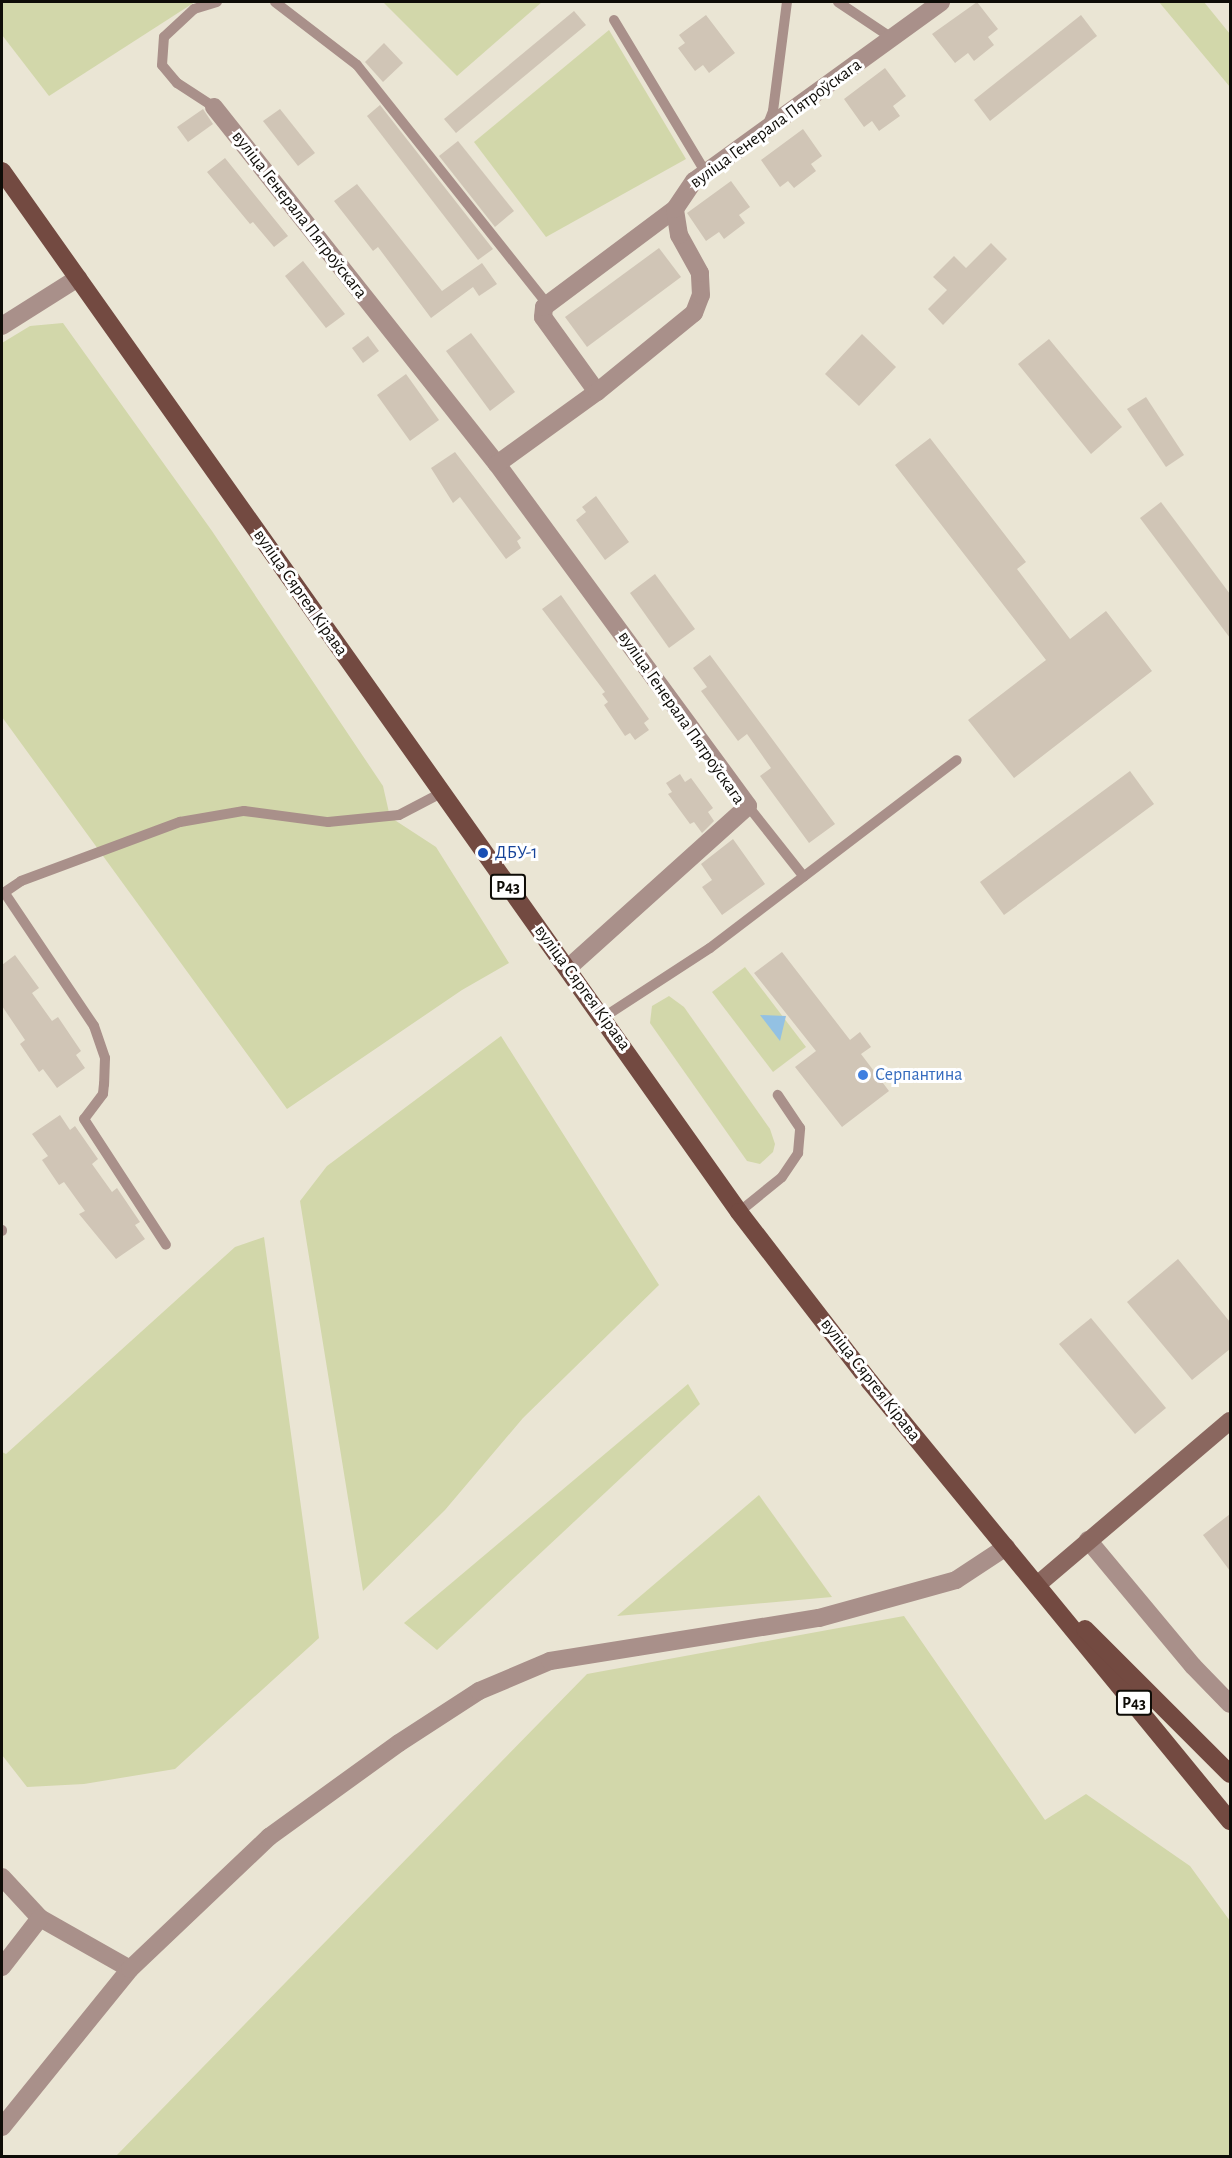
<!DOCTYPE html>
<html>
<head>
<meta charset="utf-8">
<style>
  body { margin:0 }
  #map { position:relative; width:1232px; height:2158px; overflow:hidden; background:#eae5d4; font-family:"Alegreya Sans",sans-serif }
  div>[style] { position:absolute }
  .green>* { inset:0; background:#d2d7aa }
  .water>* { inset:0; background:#93c1e3 }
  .building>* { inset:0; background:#d0c5b6 }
  .lane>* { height:10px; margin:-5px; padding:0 5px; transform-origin:5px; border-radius:5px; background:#a9908a }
  .street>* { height:18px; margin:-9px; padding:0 9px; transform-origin:9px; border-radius:9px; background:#a9908a }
  .secondary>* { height:18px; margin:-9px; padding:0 9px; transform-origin:9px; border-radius:9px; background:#8a675f }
  .primary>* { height:18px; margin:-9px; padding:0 9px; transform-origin:9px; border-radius:9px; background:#734a41 }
  .dots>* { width:16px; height:16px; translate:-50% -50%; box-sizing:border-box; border:3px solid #fff; border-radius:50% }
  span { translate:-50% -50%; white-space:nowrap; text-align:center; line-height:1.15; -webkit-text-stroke:6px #fff; paint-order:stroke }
  .shield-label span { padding:2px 4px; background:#fff; border:2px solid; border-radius:4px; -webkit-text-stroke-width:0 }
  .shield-label { font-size:16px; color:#0e0c07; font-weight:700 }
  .street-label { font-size:18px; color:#0e0c07 }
  .transit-label { font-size:18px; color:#164399 }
  .left { translate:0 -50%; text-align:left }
  .shop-label { font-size:18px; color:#366cbe }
  .frame { position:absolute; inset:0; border:3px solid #0e0c07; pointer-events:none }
</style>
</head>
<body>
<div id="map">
  <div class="green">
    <i style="clip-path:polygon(2px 2px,195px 2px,49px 96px,2px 35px)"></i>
    <i style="clip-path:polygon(383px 2px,542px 2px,457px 76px)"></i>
    <i style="clip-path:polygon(1159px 2px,1204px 2px,1230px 34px,1230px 87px)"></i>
    <i style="clip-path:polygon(609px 30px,686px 159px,546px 237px,474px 142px)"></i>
    <i style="clip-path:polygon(63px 323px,212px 531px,383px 786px,390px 817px,436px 847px,509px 963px,462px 990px,287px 1109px,2px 717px,2px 343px,30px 326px)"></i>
    <i style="clip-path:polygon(745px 967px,806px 1047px,773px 1072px,712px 992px)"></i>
    <i style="clip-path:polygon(669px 996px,684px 1007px,770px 1129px,775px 1144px,773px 1152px,760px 1164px,747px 1161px,650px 1023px,652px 1006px)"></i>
    <i style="clip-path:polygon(501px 1036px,659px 1285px,523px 1418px,445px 1510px,363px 1591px,300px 1201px,327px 1166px)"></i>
    <i style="clip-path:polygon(264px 1237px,319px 1638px,175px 1769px,84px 1784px,27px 1787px,2px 1755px,2px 1452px,6px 1454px,235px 1247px)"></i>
    <i style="clip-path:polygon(688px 1384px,700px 1404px,437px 1650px,404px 1623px)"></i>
    <i style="clip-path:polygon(759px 1495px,832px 1597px,617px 1616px)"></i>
    <i style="clip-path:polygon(904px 1616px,1045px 1820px,1086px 1794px,1190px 1866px,1230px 1921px,1230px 2156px,116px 2156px,587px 1674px)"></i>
  </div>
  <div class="water">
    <i style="clip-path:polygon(760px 1015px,786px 1016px,780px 1041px)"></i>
  </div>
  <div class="building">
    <i style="clip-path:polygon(977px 2px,998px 29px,988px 37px,994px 45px,974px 61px,968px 53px,955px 63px,932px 34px)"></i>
    <i style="clip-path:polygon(574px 11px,586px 25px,456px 133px,444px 119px)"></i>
    <i style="clip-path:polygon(706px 15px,735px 53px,709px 73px,703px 65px,695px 71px,678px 48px,685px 43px,679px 35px)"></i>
    <i style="clip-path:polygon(1081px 15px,1097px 36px,990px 121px,974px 100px)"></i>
    <i style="clip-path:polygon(384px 43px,403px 63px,383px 82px,365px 62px)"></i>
    <i style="clip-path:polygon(885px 68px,906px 96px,893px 106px,900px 116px,879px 131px,872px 121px,864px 127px,844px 99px)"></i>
    <i style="clip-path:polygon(380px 105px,493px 249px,478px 260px,367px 116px)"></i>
    <i style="clip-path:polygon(203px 109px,213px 124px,188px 142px,177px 127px)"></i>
    <i style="clip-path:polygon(280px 109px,315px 153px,298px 166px,263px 121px)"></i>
    <i style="clip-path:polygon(803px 129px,822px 156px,811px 164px,816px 171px,794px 188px,788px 181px,780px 187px,761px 160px)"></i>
    <i style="clip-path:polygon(458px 141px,514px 211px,495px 227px,439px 156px)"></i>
    <i style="clip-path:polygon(225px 158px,288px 236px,274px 247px,253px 222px,250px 224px,207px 172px)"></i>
    <i style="clip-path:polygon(731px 181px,750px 207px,739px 215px,745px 223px,724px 239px,719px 232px,706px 241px,687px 213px)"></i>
    <i style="clip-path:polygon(357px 184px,442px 291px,482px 263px,497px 284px,479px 296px,473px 287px,431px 318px,378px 247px,373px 251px,334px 201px)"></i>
    <i style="clip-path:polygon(991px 243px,1007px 259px,943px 325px,928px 309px,947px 290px,933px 277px,954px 256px,966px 268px)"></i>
    <i style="clip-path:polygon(659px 248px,681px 277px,587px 347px,565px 317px)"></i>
    <i style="clip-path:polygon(303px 261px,345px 314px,326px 328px,285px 276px)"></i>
    <i style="clip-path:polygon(471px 333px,515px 392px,490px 411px,446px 351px)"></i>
    <i style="clip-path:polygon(862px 334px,896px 367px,859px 406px,825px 374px)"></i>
    <i style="clip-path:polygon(368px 336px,379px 351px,363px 363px,352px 348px)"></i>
    <i style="clip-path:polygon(1049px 339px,1122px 427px,1091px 454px,1018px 364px)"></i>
    <i style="clip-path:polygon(406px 374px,439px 420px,410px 441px,377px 395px)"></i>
    <i style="clip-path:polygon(1146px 397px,1184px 455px,1166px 467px,1127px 409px)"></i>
    <i style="clip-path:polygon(930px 438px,1026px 562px,1017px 569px,1070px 639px,1106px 611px,1152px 671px,1014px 778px,968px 720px,1046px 660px,895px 465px)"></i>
    <i style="clip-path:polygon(455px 452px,521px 538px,517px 541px,521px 548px,506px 559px,460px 497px,453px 503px,431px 468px)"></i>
    <i style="clip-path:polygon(596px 496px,629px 542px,605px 560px,576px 520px,586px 512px,582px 507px)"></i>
    <i style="clip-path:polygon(1161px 502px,1230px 594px,1230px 638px,1140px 518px)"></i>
    <i style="clip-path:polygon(655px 574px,695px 629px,669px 648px,630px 593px)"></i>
    <i style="clip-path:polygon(561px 595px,649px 719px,644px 723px,649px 730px,635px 740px,630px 733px,625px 736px,604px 705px,608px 702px,602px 694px,605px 692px,542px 609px)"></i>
    <i style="clip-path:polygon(710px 655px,835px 824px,809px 843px,760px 776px,771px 768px,747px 734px,738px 741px,701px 691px,707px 687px,693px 668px)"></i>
    <i style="clip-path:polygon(1130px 771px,1154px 804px,1004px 915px,980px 882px)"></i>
    <i style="clip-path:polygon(680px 774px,685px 782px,691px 778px,713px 808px,708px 812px,714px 821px,702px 833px,694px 822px,690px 824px,668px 794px,672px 792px,666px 783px)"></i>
    <i style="clip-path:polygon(733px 839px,765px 884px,722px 915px,702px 887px,712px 880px,701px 864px)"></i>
    <i style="clip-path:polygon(782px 952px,850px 1040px,860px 1032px,871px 1047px,861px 1054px,889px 1091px,842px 1127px,795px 1067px,816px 1051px,754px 973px)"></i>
    <i style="clip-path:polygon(15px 955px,39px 988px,32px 993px,52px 1021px,58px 1017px,81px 1051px,76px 1055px,85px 1068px,57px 1088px,43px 1069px,39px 1072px,20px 1044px,25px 1040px,2px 1006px,2px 965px)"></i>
    <i style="clip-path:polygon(60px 1115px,70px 1130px,75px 1126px,98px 1159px,92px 1164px,112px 1192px,117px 1188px,140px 1222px,135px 1225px,145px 1239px,116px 1259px,79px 1214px,85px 1211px,64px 1182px,59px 1185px,42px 1160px,48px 1156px,32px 1134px)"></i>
    <i style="clip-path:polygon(1178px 1259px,1230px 1322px,1230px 1349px,1192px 1380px,1127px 1302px)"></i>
    <i style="clip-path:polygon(1091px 1318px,1166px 1408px,1135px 1434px,1059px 1344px)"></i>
    <i style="clip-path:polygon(1230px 1514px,1230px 1571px,1203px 1535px)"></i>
  </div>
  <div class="lane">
    <i style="left:275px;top:2px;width:103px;rotate:37.5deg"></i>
    <i style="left:357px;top:65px;width:305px;rotate:51.5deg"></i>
    <i style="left:838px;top:2px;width:65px;rotate:33.7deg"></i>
    <i style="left:614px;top:20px;width:179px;rotate:59deg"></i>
    <i style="left:214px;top:107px;width:44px;rotate:-147deg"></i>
    <i style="left:177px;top:83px;width:23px;rotate:-130deg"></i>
    <i style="left:162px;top:65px;width:28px;rotate:-86deg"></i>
    <i style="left:164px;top:37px;width:41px;rotate:-43deg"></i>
    <i style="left:194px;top:9px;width:24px;rotate:-17deg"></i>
    <i style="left:768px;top:124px;width:14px;rotate:-69deg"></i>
    <i style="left:773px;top:111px;width:110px;rotate:-82.7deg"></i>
    <i style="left:748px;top:806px;width:90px;rotate:51.7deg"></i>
    <i style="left:4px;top:892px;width:161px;rotate:56.1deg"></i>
    <i style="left:94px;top:1026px;width:34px;rotate:71deg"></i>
    <i style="left:105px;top:1058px;width:26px;rotate:92deg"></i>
    <i style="left:104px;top:1084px;width:10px;rotate:96deg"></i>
    <i style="left:103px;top:1094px;width:31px;rotate:127deg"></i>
    <i style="left:84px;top:1119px;width:150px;rotate:56.9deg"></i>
    <i style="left:2px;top:894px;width:23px;rotate:-34deg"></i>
    <i style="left:21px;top:881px;width:170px;rotate:-20.4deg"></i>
    <i style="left:180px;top:822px;width:65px;rotate:-9.8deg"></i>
    <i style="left:244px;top:811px;width:85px;rotate:7.5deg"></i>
    <i style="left:328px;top:822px;width:71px;rotate:-5.6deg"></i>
    <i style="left:399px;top:815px;width:47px;rotate:-27.6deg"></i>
    <i style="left:604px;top:1017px;width:126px;rotate:-33.1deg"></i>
    <i style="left:710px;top:948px;width:310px;rotate:-37.3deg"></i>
    <i style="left:739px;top:1212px;width:55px;rotate:-39.1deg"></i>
    <i style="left:782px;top:1177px;width:29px;rotate:-56deg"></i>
    <i style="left:798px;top:1153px;width:25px;rotate:-85deg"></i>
    <i style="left:800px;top:1128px;width:40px;rotate:-124deg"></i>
    <i style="left:2px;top:1230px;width:1px;rotate:90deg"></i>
  </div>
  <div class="street">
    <i style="left:214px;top:107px;width:456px;rotate:51.6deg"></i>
    <i style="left:497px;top:464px;width:424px;rotate:53.7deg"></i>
    <i style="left:748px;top:806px;width:242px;rotate:138deg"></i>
    <i style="left:2px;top:326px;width:90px;rotate:-32.3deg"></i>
    <i style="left:597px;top:392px;width:92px;rotate:-125.8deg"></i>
    <i style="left:543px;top:317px;width:10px;rotate:-84deg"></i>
    <i style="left:544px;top:307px;width:164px;rotate:-36.8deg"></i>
    <i style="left:497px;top:464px;width:123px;rotate:-35.8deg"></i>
    <i style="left:597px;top:392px;width:125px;rotate:-39.2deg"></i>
    <i style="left:694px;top:313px;width:19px;rotate:-69deg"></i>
    <i style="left:701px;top:295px;width:22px;rotate:-93deg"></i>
    <i style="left:700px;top:273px;width:43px;rotate:-118.9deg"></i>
    <i style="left:679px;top:235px;width:26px;rotate:-99deg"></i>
    <i style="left:675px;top:209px;width:34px;rotate:-56deg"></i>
    <i style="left:694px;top:181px;width:305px;rotate:-35.9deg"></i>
    <i style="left:1088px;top:1540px;width:164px;rotate:50.2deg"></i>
    <i style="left:1193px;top:1666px;width:53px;rotate:45.8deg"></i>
    <i style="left:2px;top:1877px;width:56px;rotate:47.2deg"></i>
    <i style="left:40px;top:1918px;width:103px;rotate:29.5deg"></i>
    <i style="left:2px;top:1967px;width:62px;rotate:-52.2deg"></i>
    <i style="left:2px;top:2127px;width:203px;rotate:-51deg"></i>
    <i style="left:130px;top:1969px;width:192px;rotate:-43.5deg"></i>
    <i style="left:269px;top:1837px;width:160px;rotate:-35.9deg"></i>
    <i style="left:399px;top:1743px;width:95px;rotate:-33deg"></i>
    <i style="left:479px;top:1691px;width:77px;rotate:-22.9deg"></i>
    <i style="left:550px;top:1661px;width:272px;rotate:-9.1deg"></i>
    <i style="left:819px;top:1618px;width:142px;rotate:-15.5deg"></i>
    <i style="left:956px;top:1580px;width:60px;rotate:-33.4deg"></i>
  </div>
  <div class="secondary">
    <i style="left:1037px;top:1585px;width:253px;rotate:-40.4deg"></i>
  </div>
  <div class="primary">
    <i style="left:2px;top:171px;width:1275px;rotate:54.7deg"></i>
    <i style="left:739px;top:1212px;width:215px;rotate:52.4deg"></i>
    <i style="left:870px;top:1382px;width:568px;rotate:50.65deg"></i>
    <i style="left:1085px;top:1629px;width:205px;rotate:45deg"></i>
  </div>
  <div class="dots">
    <i style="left:483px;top:853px;background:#1a4fb4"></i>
    <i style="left:863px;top:1075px;background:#3f7fe0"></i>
  </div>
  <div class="shield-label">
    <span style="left:508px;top:887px">Р43</span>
    <span style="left:1134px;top:1703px">Р43</span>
  </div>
  <div class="street-label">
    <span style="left:776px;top:124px;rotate:-36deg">вуліца Генерала Пятроўскага</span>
    <span style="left:299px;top:215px;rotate:52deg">вуліца Генерала Пятроўскага</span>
    <span style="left:300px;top:593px;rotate:55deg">вуліца Сяргея Кірава</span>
    <span style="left:681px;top:718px;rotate:55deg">вуліца Генерала Пятроўскага</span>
    <span style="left:582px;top:988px;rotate:54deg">вуліца Сяргея Кірава</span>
    <span style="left:870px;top:1380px;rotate:52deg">вуліца Сяргея Кірава</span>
  </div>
  <div class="transit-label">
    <span class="left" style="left:495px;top:853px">ДБУ-1</span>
  </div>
  <div class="shop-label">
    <span class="left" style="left:875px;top:1075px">Серпантина</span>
  </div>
  <div class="frame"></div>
</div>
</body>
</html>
